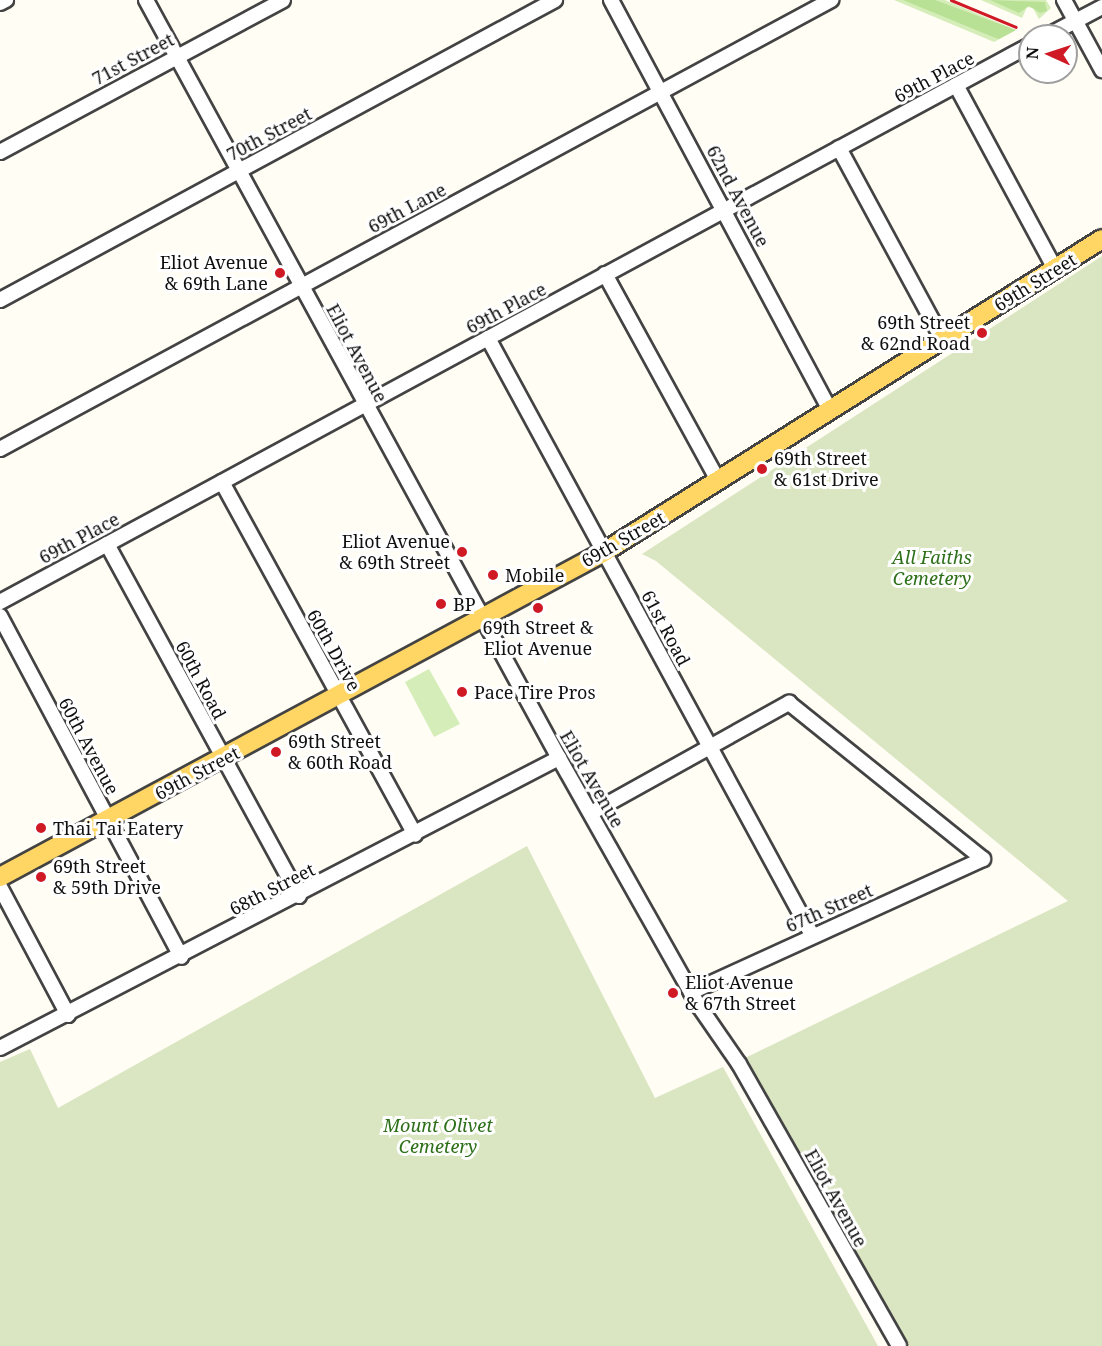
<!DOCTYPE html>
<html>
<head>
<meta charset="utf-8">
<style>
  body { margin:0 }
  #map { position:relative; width:1102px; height:1346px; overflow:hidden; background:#fffdf4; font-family:"Noto Serif",serif }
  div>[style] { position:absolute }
  .green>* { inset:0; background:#d5eeb9 }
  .forest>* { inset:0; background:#b9e196 }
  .cemetery>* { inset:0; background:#dae5c1 }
  .roads { filter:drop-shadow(2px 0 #434343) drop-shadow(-2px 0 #434343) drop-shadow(0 2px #434343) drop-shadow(0 -2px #434343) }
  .minor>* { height:14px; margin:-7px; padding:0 7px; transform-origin:7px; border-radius:7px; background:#fff }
  .major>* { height:18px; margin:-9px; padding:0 9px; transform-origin:9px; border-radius:9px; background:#ffd664 }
  .rail>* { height:3px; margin:-1.5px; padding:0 1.5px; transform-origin:1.5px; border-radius:1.5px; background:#cf1a26 }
  .dots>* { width:16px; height:16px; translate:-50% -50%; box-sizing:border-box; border:3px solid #fff; border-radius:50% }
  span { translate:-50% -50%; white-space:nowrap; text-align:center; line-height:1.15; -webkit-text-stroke:6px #fff; paint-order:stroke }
  .street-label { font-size:18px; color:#101010 }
  .poi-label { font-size:18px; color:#101010 }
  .right { translate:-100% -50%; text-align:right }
  .left { translate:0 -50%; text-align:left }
  .park-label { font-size:18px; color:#2d7019; font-style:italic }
  .north { position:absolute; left:1018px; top:24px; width:60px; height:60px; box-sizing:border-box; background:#fff; border:2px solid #9f9f9f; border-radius:50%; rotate:273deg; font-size:16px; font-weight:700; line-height:24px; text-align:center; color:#101010 }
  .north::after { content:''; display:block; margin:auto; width:21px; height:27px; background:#cf1a26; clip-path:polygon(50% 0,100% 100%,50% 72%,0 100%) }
</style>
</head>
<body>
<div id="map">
  <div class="green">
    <i style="clip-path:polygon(894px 0,945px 0,1016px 30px,994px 42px)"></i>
    <i style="clip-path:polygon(981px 0,1046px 0,1051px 8px,1039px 19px,1033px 8px,1027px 7px,1022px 18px)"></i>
    <i style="clip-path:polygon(429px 669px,460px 724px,434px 737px,405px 682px)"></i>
  </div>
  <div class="forest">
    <i style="clip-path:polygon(903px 0,935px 0,1016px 30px,999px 39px,993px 37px)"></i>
    <i style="clip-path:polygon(990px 0,1045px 2px,1047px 11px,1040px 13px,1029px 6px,1019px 13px)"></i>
  </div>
  <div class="cemetery">
    <i style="clip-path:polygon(1102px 256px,1102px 1346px,908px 1346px,745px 1058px,1068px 901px,656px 561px,642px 554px)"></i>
    <i style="clip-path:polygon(527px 846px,655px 1098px,723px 1067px,878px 1346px,0 1346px,0 1062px,30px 1049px,58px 1108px)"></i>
  </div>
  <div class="roads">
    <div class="minor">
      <i style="left:146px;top:0;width:863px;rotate:61.42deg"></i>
      <i style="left:559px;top:758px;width:285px;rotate:60.6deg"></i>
      <i style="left:699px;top:1006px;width:70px;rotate:55.4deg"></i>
      <i style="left:739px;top:1064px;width:324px;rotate:60.4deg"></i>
      <i style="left:611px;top:0;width:466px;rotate:61.9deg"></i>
      <i style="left:1064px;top:0;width:80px;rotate:61.5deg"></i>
      <i style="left:0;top:3px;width:7px;rotate:-27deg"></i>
      <i style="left:1047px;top:36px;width:62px;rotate:-27.8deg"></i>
      <i style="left:956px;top:85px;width:209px;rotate:61.7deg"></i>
      <i style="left:839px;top:148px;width:218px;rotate:61.6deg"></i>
      <i style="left:0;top:152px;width:321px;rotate:-28.2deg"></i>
      <i style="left:605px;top:274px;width:237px;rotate:61.3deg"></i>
      <i style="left:0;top:300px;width:631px;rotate:-28.39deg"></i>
      <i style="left:488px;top:338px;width:679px;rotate:61.51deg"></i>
      <i style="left:0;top:449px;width:945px;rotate:-28.38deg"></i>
      <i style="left:222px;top:482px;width:402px;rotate:61.3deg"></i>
      <i style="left:107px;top:544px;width:401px;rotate:61.4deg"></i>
      <i style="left:0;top:602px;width:1171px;rotate:-28.4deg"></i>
      <i style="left:0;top:616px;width:386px;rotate:62deg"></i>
      <i style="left:591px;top:813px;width:227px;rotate:-29.1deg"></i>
      <i style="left:789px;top:703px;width:249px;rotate:38.8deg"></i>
      <i style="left:983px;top:859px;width:321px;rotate:155.5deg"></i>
      <i style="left:0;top:887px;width:145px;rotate:62deg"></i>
      <i style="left:0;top:1048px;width:630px;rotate:-27.42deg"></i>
    </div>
    <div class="major">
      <i style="left:0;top:877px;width:686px;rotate:-28.28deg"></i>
      <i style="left:604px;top:552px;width:588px;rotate:-32.15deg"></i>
    </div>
  </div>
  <div class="rail">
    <i style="left:951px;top:0;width:70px;rotate:22.6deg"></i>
  </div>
  <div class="dots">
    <i style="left:280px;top:273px;background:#cf1a26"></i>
    <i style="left:982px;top:333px;background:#cf1a26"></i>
    <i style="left:762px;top:469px;background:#cf1a26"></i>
    <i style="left:462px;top:552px;background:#cf1a26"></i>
    <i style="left:493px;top:575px;background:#cf1a26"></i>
    <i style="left:441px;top:604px;background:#cf1a26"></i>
    <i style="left:538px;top:608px;background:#cf1a26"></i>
    <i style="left:462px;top:692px;background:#cf1a26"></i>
    <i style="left:276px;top:752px;background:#cf1a26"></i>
    <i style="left:41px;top:828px;background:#cf1a26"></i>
    <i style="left:41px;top:877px;background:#cf1a26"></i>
    <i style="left:673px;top:993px;background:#cf1a26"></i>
  </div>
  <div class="street-label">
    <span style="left:133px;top:59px;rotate:-28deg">71st Street</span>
    <span style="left:934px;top:77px;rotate:-28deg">69th Place</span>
    <span style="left:269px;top:134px;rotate:-28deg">70th Street</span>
    <span style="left:738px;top:196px;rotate:62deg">62nd Avenue</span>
    <span style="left:407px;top:208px;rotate:-28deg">69th Lane</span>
    <span style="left:1035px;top:282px;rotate:-32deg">69th Street</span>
    <span style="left:506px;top:308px;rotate:-28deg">69th Place</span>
    <span style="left:357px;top:353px;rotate:62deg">Eliot Avenue</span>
    <span style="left:79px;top:538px;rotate:-28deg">69th Place</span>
    <span style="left:623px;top:539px;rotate:-30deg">69th Street</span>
    <span style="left:666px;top:628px;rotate:62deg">61st Road</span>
    <span style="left:334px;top:650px;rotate:61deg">60th Drive</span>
    <span style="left:201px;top:680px;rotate:62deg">60th Road</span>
    <span style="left:89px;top:746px;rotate:62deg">60th Avenue</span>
    <span style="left:197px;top:773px;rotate:-28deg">69th Street</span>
    <span style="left:592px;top:779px;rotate:60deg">Eliot Avenue</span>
    <span style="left:272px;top:889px;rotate:-27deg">68th Street</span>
    <span style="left:829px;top:908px;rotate:-24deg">67th Street</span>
    <span style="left:836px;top:1198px;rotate:61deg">Eliot Avenue</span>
  </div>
  <div class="poi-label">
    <span class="right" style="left:268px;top:273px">Eliot Avenue<br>&amp; 69th Lane</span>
    <span class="right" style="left:970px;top:333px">69th Street<br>&amp; 62nd Road</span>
    <span class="left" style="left:774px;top:469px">69th Street<br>&amp; 61st Drive</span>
    <span class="right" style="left:450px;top:552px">Eliot Avenue<br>&amp; 69th Street</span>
    <span class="left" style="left:505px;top:575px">Mobile</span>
    <span class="left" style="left:453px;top:604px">BP</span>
    <span style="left:538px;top:638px">69th Street &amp;<br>Eliot Avenue</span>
    <span class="left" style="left:474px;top:692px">Pace Tire Pros</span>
    <span class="left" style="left:288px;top:752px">69th Street<br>&amp; 60th Road</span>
    <span class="left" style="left:53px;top:828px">Thai Tai Eatery</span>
    <span class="left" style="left:53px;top:877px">69th Street<br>&amp; 59th Drive</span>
    <span class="left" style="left:685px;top:993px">Eliot Avenue<br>&amp; 67th Street</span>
  </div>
  <div class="park-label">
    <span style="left:932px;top:568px">All Faiths<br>Cemetery</span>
    <span style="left:438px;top:1136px">Mount Olivet<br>Cemetery</span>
  </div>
  <div class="north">N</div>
</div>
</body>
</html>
